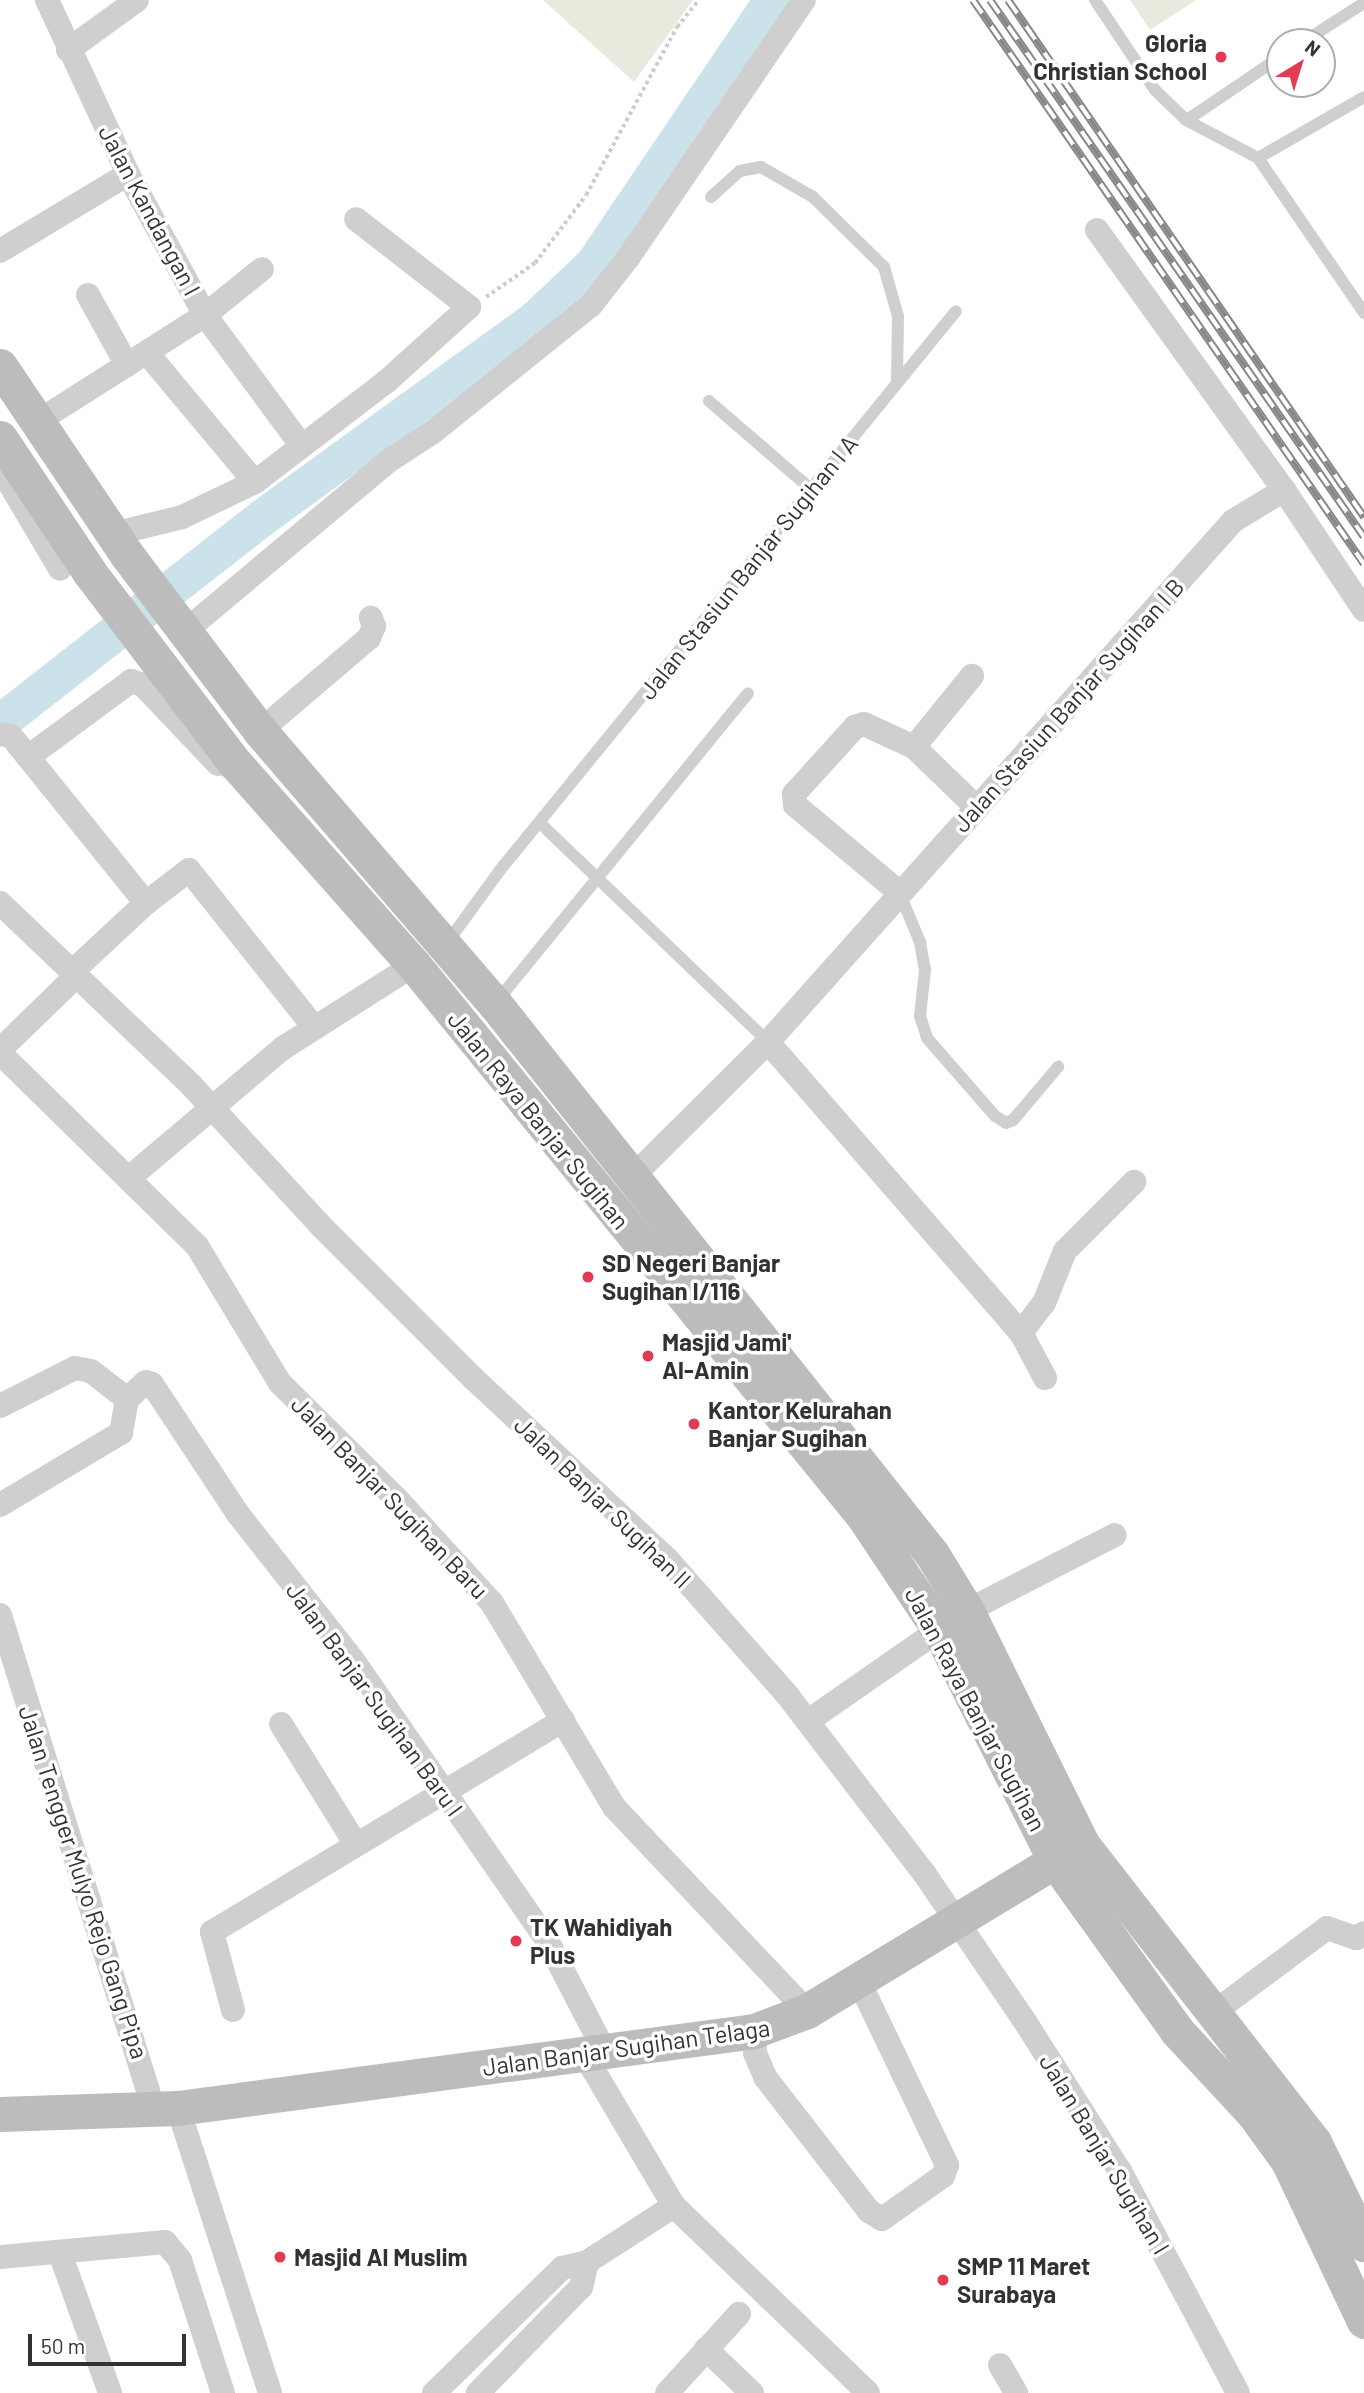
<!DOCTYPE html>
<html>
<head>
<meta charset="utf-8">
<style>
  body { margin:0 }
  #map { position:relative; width:1364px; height:2393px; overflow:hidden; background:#fff; font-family:Barlow,sans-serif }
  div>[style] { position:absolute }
  .green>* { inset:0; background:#e6ebde }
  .river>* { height:37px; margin:-18.5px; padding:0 18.5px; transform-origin:18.5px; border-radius:18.5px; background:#cce2eb }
  .path>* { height:3.5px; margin-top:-1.75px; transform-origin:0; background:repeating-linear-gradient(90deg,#ccc 0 3.5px,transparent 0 7px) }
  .lane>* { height:12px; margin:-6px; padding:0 6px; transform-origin:6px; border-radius:6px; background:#cfcfcf }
  .street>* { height:24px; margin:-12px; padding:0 12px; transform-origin:12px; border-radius:12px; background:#cfcfcf }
  .secondary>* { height:35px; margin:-17.5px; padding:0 17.5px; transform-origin:17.5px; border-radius:17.5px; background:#bcbcbc }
  .rail>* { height:8px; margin-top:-4px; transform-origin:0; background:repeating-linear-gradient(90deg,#fff 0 16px,#878787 0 32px); box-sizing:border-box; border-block:2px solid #878787 }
  .dots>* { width:19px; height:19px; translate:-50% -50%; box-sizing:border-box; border:4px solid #fff; border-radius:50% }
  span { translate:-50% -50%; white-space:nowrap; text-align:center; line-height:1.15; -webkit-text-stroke:7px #fff; paint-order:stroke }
  .poi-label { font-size:24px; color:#323232; font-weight:700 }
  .right { translate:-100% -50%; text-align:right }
  .left { translate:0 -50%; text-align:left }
  .street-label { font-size:24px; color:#323232 }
  .north { position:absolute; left:1266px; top:28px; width:70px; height:70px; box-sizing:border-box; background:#fff; border:2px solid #adadad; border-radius:50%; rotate:38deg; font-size:19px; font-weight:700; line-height:28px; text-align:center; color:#323232 }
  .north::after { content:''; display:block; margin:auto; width:24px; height:32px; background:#e23b54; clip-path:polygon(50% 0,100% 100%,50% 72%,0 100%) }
  .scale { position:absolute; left:28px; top:2334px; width:158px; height:32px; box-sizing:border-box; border:4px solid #323232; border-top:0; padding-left:9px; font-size:21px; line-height:24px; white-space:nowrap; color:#323232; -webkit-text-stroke:5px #fff; paint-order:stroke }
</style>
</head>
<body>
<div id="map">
  <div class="green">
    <i style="clip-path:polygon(543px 0,693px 0,634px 82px)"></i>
    <i style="clip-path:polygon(1130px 0,1196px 0,1150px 30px)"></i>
  </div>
  <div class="river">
    <i style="left:0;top:722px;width:331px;rotate:-38deg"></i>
    <i style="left:261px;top:518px;width:337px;rotate:-36deg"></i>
    <i style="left:534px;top:320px;width:81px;rotate:-43.5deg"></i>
    <i style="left:593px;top:264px;width:319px;rotate:-55.9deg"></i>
  </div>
  <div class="path">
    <i style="left:486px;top:297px;width:60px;rotate:-34.8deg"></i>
    <i style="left:535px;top:263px;width:85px;rotate:-53.1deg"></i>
    <i style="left:586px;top:195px;width:191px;rotate:-61.6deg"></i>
    <i style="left:677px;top:27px;width:35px;rotate:-51deg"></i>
  </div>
  <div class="lane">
    <i style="left:1095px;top:0;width:108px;rotate:56.3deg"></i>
    <i style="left:1155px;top:90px;width:43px;rotate:44.1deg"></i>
    <i style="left:1186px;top:120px;width:81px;rotate:27.8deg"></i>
    <i style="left:1258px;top:158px;width:188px;rotate:55.6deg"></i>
    <i style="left:1303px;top:42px;width:72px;rotate:-32.6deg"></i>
    <i style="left:1187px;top:120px;width:112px;rotate:-34.1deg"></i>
    <i style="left:1258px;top:158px;width:122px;rotate:-29.9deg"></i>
    <i style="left:711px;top:197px;width:39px;rotate:-42deg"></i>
    <i style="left:740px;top:171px;width:21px;rotate:-11deg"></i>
    <i style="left:761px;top:167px;width:60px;rotate:30deg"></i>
    <i style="left:813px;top:197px;width:100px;rotate:44.6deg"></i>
    <i style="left:884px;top:267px;width:51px;rotate:74.1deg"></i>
    <i style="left:898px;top:316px;width:67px;rotate:90.9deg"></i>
    <i style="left:709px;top:401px;width:135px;rotate:40.8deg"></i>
    <i style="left:541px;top:824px;width:315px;rotate:43.8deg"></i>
    <i style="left:900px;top:894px;width:52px;rotate:67.4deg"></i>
    <i style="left:920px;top:942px;width:28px;rotate:80deg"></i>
    <i style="left:925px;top:970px;width:46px;rotate:96.2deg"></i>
    <i style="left:920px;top:1016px;width:23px;rotate:72deg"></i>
    <i style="left:927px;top:1038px;width:103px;rotate:48.9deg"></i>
    <i style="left:995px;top:1116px;width:13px;rotate:32deg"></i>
    <i style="left:1006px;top:1123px;width:8px;rotate:-23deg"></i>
    <i style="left:1013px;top:1120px;width:70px;rotate:-49.7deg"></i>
    <i style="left:447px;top:943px;width:90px;rotate:-54deg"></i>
    <i style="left:500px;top:870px;width:721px;rotate:-50.79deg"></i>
    <i style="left:497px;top:1001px;width:397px;rotate:-50.8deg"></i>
  </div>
  <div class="street">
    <i style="left:47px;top:0;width:192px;rotate:65deg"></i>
    <i style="left:128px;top:174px;width:161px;rotate:61.4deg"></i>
    <i style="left:205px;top:315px;width:163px;rotate:53.5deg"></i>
    <i style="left:68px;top:50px;width:85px;rotate:-35.9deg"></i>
    <i style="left:1097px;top:230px;width:320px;rotate:54.3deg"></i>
    <i style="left:1284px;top:490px;width:144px;rotate:56.3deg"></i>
    <i style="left:0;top:251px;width:149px;rotate:-31deg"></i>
    <i style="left:88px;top:295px;width:80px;rotate:60.9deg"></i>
    <i style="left:147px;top:353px;width:168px;rotate:50.1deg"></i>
    <i style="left:37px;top:422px;width:199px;rotate:-32.5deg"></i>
    <i style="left:205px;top:315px;width:73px;rotate:-38.9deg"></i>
    <i style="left:0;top:467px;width:118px;rotate:59.5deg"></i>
    <i style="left:113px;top:534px;width:71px;rotate:-13.8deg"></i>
    <i style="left:182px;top:517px;width:81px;rotate:-25.6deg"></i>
    <i style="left:255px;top:482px;width:165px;rotate:-37.4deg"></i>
    <i style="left:386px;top:382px;width:112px;rotate:-42.1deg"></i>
    <i style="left:469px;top:307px;width:143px;rotate:-142.1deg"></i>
    <i style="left:184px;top:632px;width:268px;rotate:-39.9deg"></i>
    <i style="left:390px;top:460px;width:51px;rotate:-33.1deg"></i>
    <i style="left:433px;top:432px;width:203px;rotate:-38.8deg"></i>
    <i style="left:591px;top:305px;width:60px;rotate:-51.8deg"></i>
    <i style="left:628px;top:258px;width:312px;rotate:-55.7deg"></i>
    <i style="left:260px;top:731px;width:143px;rotate:-40.5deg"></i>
    <i style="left:369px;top:638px;width:13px;rotate:-67deg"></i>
    <i style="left:374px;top:626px;width:9px;rotate:-111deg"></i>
    <i style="left:0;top:734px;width:11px;rotate:10deg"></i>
    <i style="left:11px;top:736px;width:27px;rotate:51deg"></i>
    <i style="left:28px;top:757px;width:128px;rotate:-36.4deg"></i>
    <i style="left:131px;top:681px;width:13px;rotate:18deg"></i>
    <i style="left:143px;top:685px;width:109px;rotate:46.5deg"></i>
    <i style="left:914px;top:747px;width:92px;rotate:-50.8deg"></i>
    <i style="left:28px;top:757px;width:188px;rotate:51.1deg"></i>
    <i style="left:900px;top:893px;width:137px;rotate:-140deg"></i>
    <i style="left:795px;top:805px;width:11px;rotate:-95deg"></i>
    <i style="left:794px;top:794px;width:91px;rotate:-47.7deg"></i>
    <i style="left:855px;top:727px;width:9px;rotate:-18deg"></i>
    <i style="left:864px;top:724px;width:55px;rotate:24.7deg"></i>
    <i style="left:914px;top:747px;width:85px;rotate:44deg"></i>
    <i style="left:0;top:903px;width:264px;rotate:43.6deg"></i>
    <i style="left:191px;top:1085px;width:190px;rotate:47.3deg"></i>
    <i style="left:320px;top:1225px;width:218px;rotate:45deg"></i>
    <i style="left:474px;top:1379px;width:264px;rotate:43deg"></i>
    <i style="left:667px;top:1559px;width:183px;rotate:48.5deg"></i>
    <i style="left:788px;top:1696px;width:223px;rotate:52.5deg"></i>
    <i style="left:924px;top:1873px;width:178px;rotate:55.8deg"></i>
    <i style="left:1024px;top:2020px;width:179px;rotate:57.6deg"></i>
    <i style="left:1120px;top:2171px;width:251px;rotate:62deg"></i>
    <i style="left:73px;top:971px;width:100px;rotate:-43deg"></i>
    <i style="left:146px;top:903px;width:54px;rotate:-37.5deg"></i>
    <i style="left:189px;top:870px;width:201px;rotate:51.5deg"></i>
    <i style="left:768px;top:1042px;width:386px;rotate:49deg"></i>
    <i style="left:1021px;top:1333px;width:51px;rotate:61.9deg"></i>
    <i style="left:0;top:1050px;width:107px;rotate:-44.2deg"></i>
    <i style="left:0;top:1053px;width:276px;rotate:44.4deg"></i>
    <i style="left:197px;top:1246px;width:160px;rotate:58.8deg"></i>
    <i style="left:280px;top:1383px;width:165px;rotate:44.8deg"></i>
    <i style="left:397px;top:1499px;width:141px;rotate:47.6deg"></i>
    <i style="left:492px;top:1603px;width:238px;rotate:59.1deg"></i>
    <i style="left:614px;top:1807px;width:281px;rotate:46.6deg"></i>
    <i style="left:632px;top:1177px;width:192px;rotate:-44.8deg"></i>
    <i style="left:768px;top:1042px;width:698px;rotate:-48.25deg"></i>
    <i style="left:1233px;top:521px;width:60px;rotate:-31.3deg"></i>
    <i style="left:129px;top:1178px;width:202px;rotate:-40.2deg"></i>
    <i style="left:283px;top:1048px;width:155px;rotate:-32.4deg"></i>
    <i style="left:1021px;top:1333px;width:38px;rotate:-53deg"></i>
    <i style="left:1044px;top:1303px;width:56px;rotate:-68deg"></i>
    <i style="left:1065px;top:1251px;width:98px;rotate:-45deg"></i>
    <i style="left:127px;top:1399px;width:25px;rotate:-42deg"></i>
    <i style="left:146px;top:1382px;width:6px;rotate:18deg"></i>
    <i style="left:152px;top:1384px;width:156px;rotate:56.5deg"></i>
    <i style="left:238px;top:1514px;width:186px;rotate:51.8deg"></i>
    <i style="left:353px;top:1660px;width:343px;rotate:55.3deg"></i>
    <i style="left:548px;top:1942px;width:122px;rotate:62.6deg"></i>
    <i style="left:0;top:1406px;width:84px;rotate:-26.9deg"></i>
    <i style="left:75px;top:1368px;width:16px;rotate:11deg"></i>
    <i style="left:91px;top:1371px;width:46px;rotate:37.9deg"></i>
    <i style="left:0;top:1505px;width:141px;rotate:-30.8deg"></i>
    <i style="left:121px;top:1433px;width:35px;rotate:-80deg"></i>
    <i style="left:967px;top:1611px;width:166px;rotate:-27.2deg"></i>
    <i style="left:0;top:1615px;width:518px;rotate:72.72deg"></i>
    <i style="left:808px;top:1721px;width:160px;rotate:-34.8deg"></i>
    <i style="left:281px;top:1724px;width:140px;rotate:58.1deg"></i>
    <i style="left:233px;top:2010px;width:81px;rotate:-105.1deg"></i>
    <i style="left:212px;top:1932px;width:410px;rotate:-31.1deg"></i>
    <i style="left:1213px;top:2013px;width:142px;rotate:-36.7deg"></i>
    <i style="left:1327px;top:1928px;width:31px;rotate:19deg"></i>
    <i style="left:1356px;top:1938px;width:9px;rotate:-32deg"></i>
    <i style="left:754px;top:2031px;width:22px;rotate:87deg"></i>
    <i style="left:755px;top:2053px;width:26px;rotate:67deg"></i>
    <i style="left:765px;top:2077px;width:170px;rotate:52.2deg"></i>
    <i style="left:869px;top:2211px;width:15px;rotate:32deg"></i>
    <i style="left:882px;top:2219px;width:75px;rotate:-35.2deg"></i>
    <i style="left:943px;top:2176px;width:12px;rotate:-70deg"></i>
    <i style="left:947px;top:2165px;width:204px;rotate:-115.6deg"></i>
    <i style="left:584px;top:2054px;width:177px;rotate:59.4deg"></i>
    <i style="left:674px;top:2206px;width:269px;rotate:43.9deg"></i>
    <i style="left:178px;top:2108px;width:299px;rotate:72.1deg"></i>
    <i style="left:60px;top:2253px;width:149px;rotate:70.3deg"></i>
    <i style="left:0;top:2257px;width:166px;rotate:-5.2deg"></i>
    <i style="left:165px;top:2242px;width:23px;rotate:50deg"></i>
    <i style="left:180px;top:2260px;width:140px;rotate:72.1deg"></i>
    <i style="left:587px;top:2262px;width:103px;rotate:-32.8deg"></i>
    <i style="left:706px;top:2349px;width:64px;rotate:43.7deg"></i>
    <i style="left:1000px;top:2365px;width:32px;rotate:60deg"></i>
    <i style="left:434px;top:2393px;width:179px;rotate:-44.3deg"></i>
    <i style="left:562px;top:2268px;width:26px;rotate:-13deg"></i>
    <i style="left:587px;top:2262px;width:26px;rotate:103deg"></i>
    <i style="left:581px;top:2287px;width:148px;rotate:134.2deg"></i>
    <i style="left:667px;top:2393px;width:107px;rotate:-47.7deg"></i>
  </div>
  <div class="secondary">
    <i style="left:0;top:366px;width:228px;rotate:56.1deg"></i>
    <i style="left:127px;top:555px;width:221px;rotate:52.9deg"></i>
    <i style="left:260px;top:731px;width:360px;rotate:49.3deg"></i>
    <i style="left:495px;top:1004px;width:702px;rotate:51.53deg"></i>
    <i style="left:932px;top:1554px;width:67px;rotate:58.4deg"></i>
    <i style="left:967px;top:1611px;width:260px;rotate:63.7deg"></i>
    <i style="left:1082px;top:1844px;width:378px;rotate:52.1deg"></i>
    <i style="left:1314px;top:2142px;width:114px;rotate:63.9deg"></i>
    <i style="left:0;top:438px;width:162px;rotate:56.3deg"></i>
    <i style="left:90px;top:573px;width:239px;rotate:52.7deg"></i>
    <i style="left:235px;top:763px;width:270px;rotate:48.5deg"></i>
    <i style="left:414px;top:965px;width:712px;rotate:50.81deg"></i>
    <i style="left:864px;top:1517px;width:136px;rotate:56.4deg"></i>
    <i style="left:939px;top:1630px;width:258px;rotate:63.3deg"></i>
    <i style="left:1055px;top:1861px;width:209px;rotate:54.3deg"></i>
    <i style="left:1177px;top:2031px;width:113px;rotate:47.1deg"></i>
    <i style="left:1254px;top:2114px;width:58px;rotate:54.1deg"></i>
    <i style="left:1288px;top:2161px;width:177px;rotate:64.6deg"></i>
    <i style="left:0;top:2114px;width:178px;rotate:-1.9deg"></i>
    <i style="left:178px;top:2108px;width:581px;rotate:-7.61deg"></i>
    <i style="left:754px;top:2031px;width:57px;rotate:-20.7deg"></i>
    <i style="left:807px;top:2011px;width:290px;rotate:-31.2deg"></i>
  </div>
  <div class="rail">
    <i style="left:973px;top:0;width:686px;rotate:55.27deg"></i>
    <i style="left:990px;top:0;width:654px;rotate:55.14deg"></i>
    <i style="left:1008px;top:0;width:628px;rotate:55.45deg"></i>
  </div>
  <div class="dots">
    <i style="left:1221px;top:57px;background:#e23b54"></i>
    <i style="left:588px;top:1277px;background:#e23b54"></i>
    <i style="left:648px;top:1356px;background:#e23b54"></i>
    <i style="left:694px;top:1424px;background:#e23b54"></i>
    <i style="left:516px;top:1941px;background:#e23b54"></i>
    <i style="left:280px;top:2257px;background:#e23b54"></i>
    <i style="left:943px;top:2280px;background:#e23b54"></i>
  </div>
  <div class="poi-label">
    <span class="right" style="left:1207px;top:57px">Gloria<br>Christian School</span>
    <span class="left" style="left:602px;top:1277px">SD Negeri Banjar<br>Sugihan I/116</span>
    <span class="left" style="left:662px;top:1356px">Masjid Jami'<br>Al-Amin</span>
    <span class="left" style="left:708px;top:1424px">Kantor Kelurahan<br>Banjar Sugihan</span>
    <span class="left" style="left:530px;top:1941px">TK Wahidiyah<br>Plus</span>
    <span class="left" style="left:294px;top:2257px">Masjid Al Muslim</span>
    <span class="left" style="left:957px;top:2280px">SMP 11 Maret<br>Surabaya</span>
  </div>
  <div class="street-label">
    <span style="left:150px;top:210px;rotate:62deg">Jalan Kandangan I</span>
    <span style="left:748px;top:567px;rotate:-51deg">Jalan Stasiun Banjar Sugihan I A</span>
    <span style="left:1068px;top:705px;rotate:-48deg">Jalan Stasiun Banjar Sugihan I B</span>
    <span style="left:539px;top:1120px;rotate:51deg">Jalan Raya Banjar Sugihan</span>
    <span style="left:390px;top:1497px;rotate:46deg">Jalan Banjar Sugihan Baru</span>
    <span style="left:603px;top:1502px;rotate:44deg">Jalan Banjar Sugihan II</span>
    <span style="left:375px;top:1699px;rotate:54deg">Jalan Banjar Sugihan Baru I</span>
    <span style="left:976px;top:1709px;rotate:62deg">Jalan Raya Banjar Sugihan</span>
    <span style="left:84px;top:1882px;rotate:72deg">Jalan Tengger Mulyo Rejo Gang Pipa</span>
    <span style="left:626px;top:2047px;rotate:-8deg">Jalan Banjar Sugihan Telaga</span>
    <span style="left:1105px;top:2154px;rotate:59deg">Jalan Banjar Sugihan I</span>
  </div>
  <div class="north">N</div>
  <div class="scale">50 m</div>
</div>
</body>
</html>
